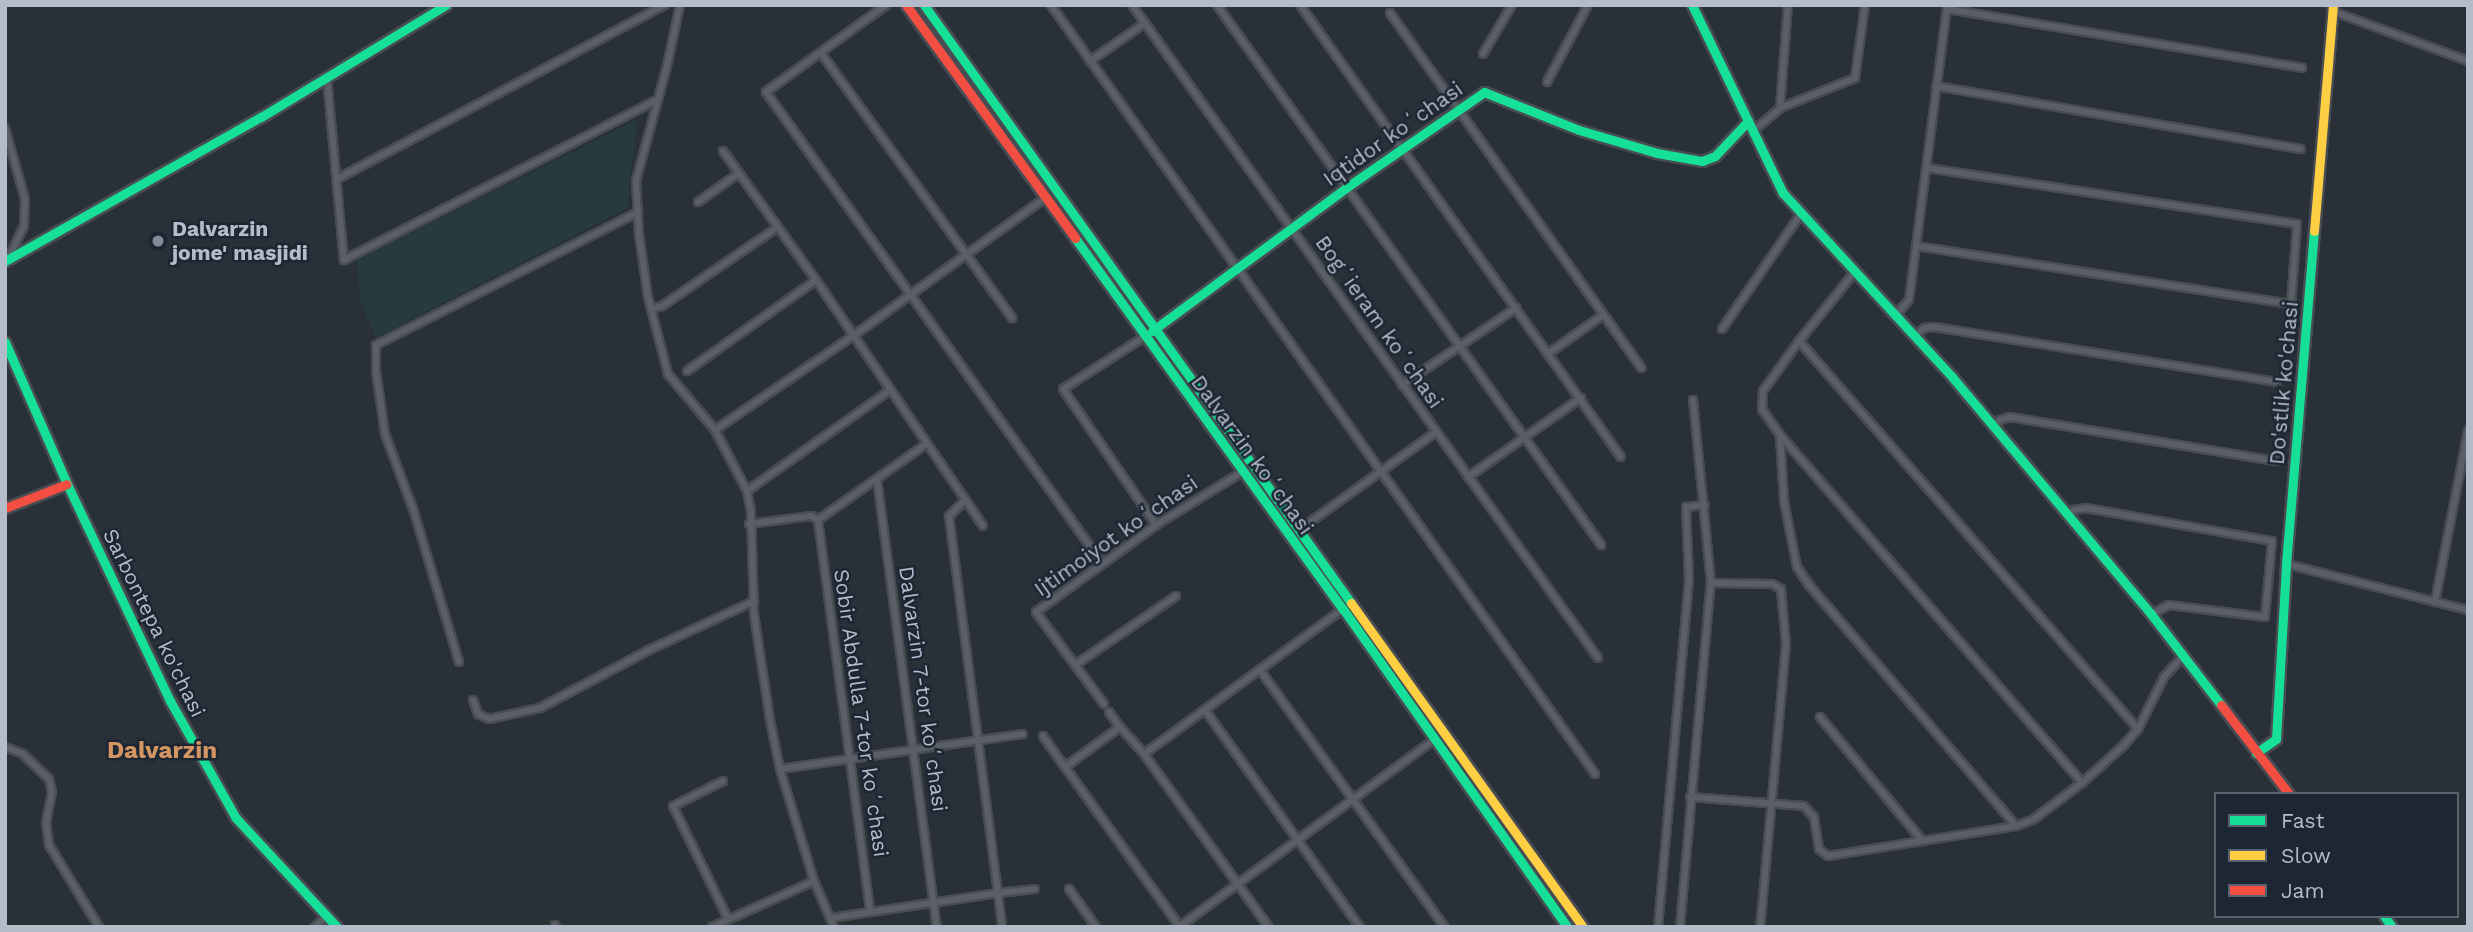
<!DOCTYPE html>
<html>
<head>
<meta charset="utf-8">
<style>
  body { margin:0 }
  #map { position:relative; width:2473px; height:932px; overflow:hidden; background:#2a3038; font-family:"Work Sans",sans-serif }
  div>[style] { position:absolute }
  .green>* { inset:0; background:#273a3e }
  .roads { filter:drop-shadow(2px 0 #484c53) drop-shadow(-2px 0 #484c53) drop-shadow(0 2px #484c53) drop-shadow(0 -2px #484c53) }
  .street>* { height:6px; margin:-3px; padding:0 3px; transform-origin:3px; border-radius:3px; background:#5a5e66 }
  .fast>* { height:9px; margin:-4.5px; padding:0 4.5px; transform-origin:4.5px; border-radius:4.5px; background:#16e098 }
  .slow>* { height:9px; margin:-4.5px; padding:0 4.5px; transform-origin:4.5px; border-radius:4.5px; background:#ffcf43 }
  .jam>* { height:9px; margin:-4.5px; padding:0 4.5px; transform-origin:4.5px; border-radius:4.5px; background:#f24e42 }
  .dots>* { width:19px; height:19px; translate:-50% -50%; box-sizing:border-box; border:4px solid #1d2633; border-radius:50% }
  span { translate:-50% -50%; white-space:nowrap; text-align:center; line-height:1.15; -webkit-text-stroke:5px #1d2633; paint-order:stroke }
  .street-label { font-size:21px; color:#b4bcc9 }
  .poi-label { font-size:21px; color:#b4bcc9; font-weight:700 }
  .left { translate:0 -50%; text-align:left }
  .quarter-label { font-size:24px; color:#d59563; font-weight:700 }
  .frame { position:absolute; inset:0; border:7px solid #b4bcc9; pointer-events:none }
  .legend { position:absolute; left:2214px; top:792px; width:245px; height:126px; box-sizing:border-box; background:#1d2633; border:2px solid #59626f; margin:0; padding:9px 12px; list-style:none; font-size:21px; color:#b4bcc9 }
  .legend li { display:flex; align-items:center; gap:14px; height:35px }
  .legend b { width:35px; border:2px solid #59626f }
</style>
</head>
<body>
<div id="map">
  <div class="green">
    <i style="clip-path:polygon(637px 120px,627px 208px,376px 338px,360px 302px,357px 260px)"></i>
  </div>
  <div class="roads">
    <div class="street">
      <i style="left:680px;top:5px;width:62px;rotate:102deg"></i>
      <i style="left:667px;top:66px;width:119px;rotate:105.1deg"></i>
      <i style="left:636px;top:181px;width:53px;rotate:86.8deg"></i>
      <i style="left:639px;top:234px;width:64px;rotate:81.9deg"></i>
      <i style="left:648px;top:297px;width:80px;rotate:75.4deg"></i>
      <i style="left:668px;top:374px;width:73px;rotate:50deg"></i>
      <i style="left:715px;top:430px;width:69px;rotate:62.3deg"></i>
      <i style="left:747px;top:491px;width:21px;rotate:79deg"></i>
      <i style="left:751px;top:512px;width:102px;rotate:88.3deg"></i>
      <i style="left:754px;top:614px;width:107px;rotate:81.4deg"></i>
      <i style="left:770px;top:720px;width:50px;rotate:78.5deg"></i>
      <i style="left:780px;top:769px;width:117px;rotate:73.1deg"></i>
      <i style="left:814px;top:881px;width:50px;rotate:66.5deg"></i>
      <i style="left:886px;top:5px;width:148px;rotate:144.1deg"></i>
      <i style="left:766px;top:92px;width:579px;rotate:54.5deg"></i>
      <i style="left:1051px;top:5px;width:942px;rotate:54.72deg"></i>
      <i style="left:1132px;top:5px;width:802px;rotate:54.49deg"></i>
      <i style="left:1217px;top:5px;width:663px;rotate:54.58deg"></i>
      <i style="left:1300px;top:5px;width:554px;rotate:54.62deg"></i>
      <i style="left:1947px;top:9px;width:360px;rotate:9.4deg"></i>
      <i style="left:2332px;top:11px;width:145px;rotate:20.2deg"></i>
      <i style="left:1390px;top:13px;width:435px;rotate:54.7deg"></i>
      <i style="left:821px;top:53px;width:327px;rotate:54.2deg"></i>
      <i style="left:1483px;top:54px;width:57px;rotate:-59.4deg"></i>
      <i style="left:1090px;top:61px;width:67px;rotate:-34.6deg"></i>
      <i style="left:327px;top:78px;width:183px;rotate:84.7deg"></i>
      <i style="left:344px;top:260px;width:351px;rotate:-27.1deg"></i>
      <i style="left:1547px;top:82px;width:87px;rotate:-62deg"></i>
      <i style="left:1936px;top:86px;width:370px;rotate:9.8deg"></i>
      <i style="left:1780px;top:108px;width:103px;rotate:-85.6deg"></i>
      <i style="left:5px;top:128px;width:74px;rotate:74.3deg"></i>
      <i style="left:25px;top:199px;width:27px;rotate:92deg"></i>
      <i style="left:24px;top:226px;width:37px;rotate:116deg"></i>
      <i style="left:1753px;top:131px;width:35px;rotate:-40deg"></i>
      <i style="left:1780px;top:108px;width:81px;rotate:-21.8deg"></i>
      <i style="left:1855px;top:78px;width:74px;rotate:-82.2deg"></i>
      <i style="left:723px;top:151px;width:159px;rotate:54.2deg"></i>
      <i style="left:816px;top:280px;width:297px;rotate:55.8deg"></i>
      <i style="left:339px;top:178px;width:369px;rotate:-28deg"></i>
      <i style="left:698px;top:202px;width:50px;rotate:-35.3deg"></i>
      <i style="left:1916px;top:246px;width:379px;rotate:8.8deg"></i>
      <i style="left:2291px;top:304px;width:80px;rotate:-85.7deg"></i>
      <i style="left:2297px;top:224px;width:374px;rotate:-171.4deg"></i>
      <i style="left:1854px;top:273px;width:87px;rotate:129deg"></i>
      <i style="left:1799px;top:341px;width:62px;rotate:125.8deg"></i>
      <i style="left:1763px;top:391px;width:18px;rotate:93deg"></i>
      <i style="left:1762px;top:409px;width:32px;rotate:55deg"></i>
      <i style="left:1780px;top:435px;width:461px;rotate:49deg"></i>
      <i style="left:651px;top:309px;width:11px;rotate:-15deg"></i>
      <i style="left:662px;top:306px;width:140px;rotate:-34.3deg"></i>
      <i style="left:1895px;top:316px;width:21px;rotate:-49deg"></i>
      <i style="left:1909px;top:300px;width:294px;rotate:-82.6deg"></i>
      <i style="left:1722px;top:329px;width:138px;rotate:-55.6deg"></i>
      <i style="left:1914px;top:336px;width:14px;rotate:-36deg"></i>
      <i style="left:1925px;top:328px;width:9px;rotate:-6deg"></i>
      <i style="left:1934px;top:327px;width:347px;rotate:9.1deg"></i>
      <i style="left:1144px;top:337px;width:96px;rotate:147.3deg"></i>
      <i style="left:1063px;top:389px;width:165px;rotate:55.6deg"></i>
      <i style="left:1799px;top:341px;width:515px;rotate:48.86deg"></i>
      <i style="left:1549px;top:353px;width:66px;rotate:-35.1deg"></i>
      <i style="left:687px;top:371px;width:158px;rotate:-35.2deg"></i>
      <i style="left:1402px;top:385px;width:138px;rotate:-34deg"></i>
      <i style="left:1993px;top:426px;width:9px;rotate:-41deg"></i>
      <i style="left:2000px;top:420px;width:10px;rotate:-17deg"></i>
      <i style="left:2010px;top:417px;width:269px;rotate:9.4deg"></i>
      <i style="left:715px;top:430px;width:167px;rotate:-34.3deg"></i>
      <i style="left:853px;top:336px;width:236px;rotate:-35.7deg"></i>
      <i style="left:1780px;top:435px;width:66px;rotate:86.5deg"></i>
      <i style="left:1784px;top:501px;width:67px;rotate:78.9deg"></i>
      <i style="left:1797px;top:567px;width:22px;rotate:56deg"></i>
      <i style="left:1809px;top:585px;width:318px;rotate:49.3deg"></i>
      <i style="left:1468px;top:477px;width:138px;rotate:-35deg"></i>
      <i style="left:877px;top:479px;width:452px;rotate:82.4deg"></i>
      <i style="left:747px;top:491px;width:175px;rotate:-35.2deg"></i>
      <i style="left:965px;top:500px;width:23px;rotate:135deg"></i>
      <i style="left:949px;top:516px;width:380px;rotate:82.6deg"></i>
      <i style="left:998px;top:893px;width:37px;rotate:-6deg"></i>
      <i style="left:2069px;top:515px;width:7px;rotate:-45deg"></i>
      <i style="left:2074px;top:510px;width:12px;rotate:-9deg"></i>
      <i style="left:2086px;top:508px;width:189px;rotate:10.1deg"></i>
      <i style="left:2272px;top:541px;width:76px;rotate:95.3deg"></i>
      <i style="left:2265px;top:617px;width:97px;rotate:-172.9deg"></i>
      <i style="left:2169px;top:605px;width:20px;rotate:153deg"></i>
      <i style="left:818px;top:520px;width:394px;rotate:82.4deg"></i>
      <i style="left:749px;top:524px;width:63px;rotate:-7.4deg"></i>
      <i style="left:811px;top:516px;width:8px;rotate:30deg"></i>
      <i style="left:818px;top:520px;width:132px;rotate:-35.1deg"></i>
      <i style="left:1299px;top:530px;width:168px;rotate:-35.6deg"></i>
      <i style="left:2286px;top:564px;width:188px;rotate:14.2deg"></i>
      <i style="left:1711px;top:583px;width:61px;rotate:0.9deg"></i>
      <i style="left:1772px;top:584px;width:10px;rotate:29deg"></i>
      <i style="left:1781px;top:589px;width:55px;rotate:84.8deg"></i>
      <i style="left:1786px;top:644px;width:284px;rotate:95.2deg"></i>
      <i style="left:2435px;top:602px;width:175px;rotate:-79.1deg"></i>
      <i style="left:459px;top:662px;width:160px;rotate:-106.7deg"></i>
      <i style="left:413px;top:509px;width:80px;rotate:-110.5deg"></i>
      <i style="left:385px;top:434px;width:64px;rotate:-98.1deg"></i>
      <i style="left:376px;top:371px;width:26px;rotate:-90deg"></i>
      <i style="left:376px;top:345px;width:294px;rotate:-26.9deg"></i>
      <i style="left:1075px;top:665px;width:122px;rotate:-34.3deg"></i>
      <i style="left:1260px;top:670px;width:317px;rotate:54.3deg"></i>
      <i style="left:473px;top:700px;width:15px;rotate:70deg"></i>
      <i style="left:478px;top:714px;width:12px;rotate:24deg"></i>
      <i style="left:489px;top:719px;width:52px;rotate:-12.2deg"></i>
      <i style="left:540px;top:708px;width:123px;rotate:-28deg"></i>
      <i style="left:649px;top:650px;width:116px;rotate:-25deg"></i>
      <i style="left:1104px;top:704px;width:114px;rotate:-126.5deg"></i>
      <i style="left:1036px;top:612px;width:148px;rotate:-35.9deg"></i>
      <i style="left:1156px;top:525px;width:101px;rotate:-31.6deg"></i>
      <i style="left:1205px;top:710px;width:267px;rotate:54.5deg"></i>
      <i style="left:1109px;top:712px;width:19px;rotate:54deg"></i>
      <i style="left:1820px;top:717px;width:158px;rotate:50.4deg"></i>
      <i style="left:1043px;top:736px;width:38px;rotate:55deg"></i>
      <i style="left:5px;top:747px;width:19px;rotate:21deg"></i>
      <i style="left:23px;top:754px;width:36px;rotate:44deg"></i>
      <i style="left:49px;top:779px;width:13px;rotate:77deg"></i>
      <i style="left:52px;top:792px;width:32px;rotate:101deg"></i>
      <i style="left:46px;top:823px;width:22px;rotate:82deg"></i>
      <i style="left:49px;top:845px;width:96px;rotate:58.6deg"></i>
      <i style="left:1144px;top:754px;width:246px;rotate:-36.1deg"></i>
      <i style="left:780px;top:769px;width:245px;rotate:-8.2deg"></i>
      <i style="left:723px;top:781px;width:56px;rotate:153.4deg"></i>
      <i style="left:673px;top:806px;width:126px;rotate:64deg"></i>
      <i style="left:1690px;top:797px;width:114px;rotate:4.5deg"></i>
      <i style="left:1804px;top:806px;width:15px;rotate:48deg"></i>
      <i style="left:1814px;top:817px;width:32px;rotate:81deg"></i>
      <i style="left:1819px;top:849px;width:11px;rotate:38deg"></i>
      <i style="left:1828px;top:856px;width:190px;rotate:-9.1deg"></i>
      <i style="left:2016px;top:826px;width:19px;rotate:-21deg"></i>
      <i style="left:2034px;top:819px;width:60px;rotate:-36.9deg"></i>
      <i style="left:2082px;top:783px;width:57px;rotate:-42.1deg"></i>
      <i style="left:2124px;top:745px;width:21px;rotate:-49deg"></i>
      <i style="left:2138px;top:729px;width:58px;rotate:-63.4deg"></i>
      <i style="left:2164px;top:677px;width:28px;rotate:-48deg"></i>
      <i style="left:1069px;top:889px;width:47px;rotate:54.6deg"></i>
      <i style="left:831px;top:918px;width:169px;rotate:-8.5deg"></i>
      <i style="left:998px;top:893px;width:34px;rotate:83deg"></i>
      <i style="left:555px;top:925px;width:2px;rotate:63deg"></i>
      <i style="left:315px;top:927px;width:16px;rotate:-45deg"></i>
      <i style="left:712px;top:927px;width:112px;rotate:-24.3deg"></i>
      <i style="left:1179px;top:927px;width:316px;rotate:-36.3deg"></i>
      <i style="left:1180px;top:927px;width:197px;rotate:-125.7deg"></i>
      <i style="left:1065px;top:767px;width:68px;rotate:-36deg"></i>
      <i style="left:1120px;top:727px;width:36px;rotate:48deg"></i>
      <i style="left:1144px;top:754px;width:213px;rotate:54.2deg"></i>
      <i style="left:1658px;top:927px;width:349px;rotate:-84.9deg"></i>
      <i style="left:1689px;top:579px;width:72px;rotate:-92.4deg"></i>
      <i style="left:1686px;top:507px;width:19px;rotate:-6deg"></i>
      <i style="left:1680px;top:927px;width:345px;rotate:-84.9deg"></i>
      <i style="left:1711px;top:583px;width:184px;rotate:-95.6deg"></i>
    </div>
    <div class="fast">
      <i style="left:924px;top:5px;width:735px;rotate:54.47deg"></i>
      <i style="left:1692px;top:5px;width:209px;rotate:64.2deg"></i>
      <i style="left:1783px;top:193px;width:251px;rotate:47.4deg"></i>
      <i style="left:1953px;top:378px;width:308px;rotate:50deg"></i>
      <i style="left:2151px;top:614px;width:115px;rotate:52.4deg"></i>
      <i style="left:1075px;top:238px;width:458px;rotate:54.2deg"></i>
      <i style="left:1343px;top:609px;width:389px;rotate:54.8deg"></i>
      <i style="left:5px;top:261px;width:294px;rotate:-29.4deg"></i>
      <i style="left:261px;top:117px;width:216px;rotate:-31.2deg"></i>
      <i style="left:1152px;top:331px;width:242px;rotate:-36.4deg"></i>
      <i style="left:1347px;top:187px;width:167px;rotate:-34.7deg"></i>
      <i style="left:1484px;top:92px;width:102px;rotate:21.8deg"></i>
      <i style="left:1579px;top:130px;width:81px;rotate:16.4deg"></i>
      <i style="left:1657px;top:153px;width:46px;rotate:10.1deg"></i>
      <i style="left:1702px;top:161px;width:14px;rotate:-21deg"></i>
      <i style="left:1715px;top:156px;width:48px;rotate:-46.7deg"></i>
      <i style="left:5px;top:342px;width:155px;rotate:66.4deg"></i>
      <i style="left:67px;top:484px;width:240px;rotate:64.6deg"></i>
      <i style="left:170px;top:701px;width:134px;rotate:60.6deg"></i>
      <i style="left:236px;top:818px;width:149px;rotate:47.2deg"></i>
      <i style="left:2256px;top:753px;width:24px;rotate:-35deg"></i>
      <i style="left:2276px;top:739px;width:175px;rotate:-86.7deg"></i>
      <i style="left:2286px;top:564px;width:334px;rotate:-85.2deg"></i>
      <i style="left:2384px;top:916px;width:14px;rotate:54deg"></i>
    </div>
    <div class="slow">
      <i style="left:2314px;top:231px;width:227px;rotate:-85.2deg"></i>
      <i style="left:1351px;top:603px;width:398px;rotate:54.4deg"></i>
    </div>
    <div class="jam">
      <i style="left:906px;top:5px;width:288px;rotate:54deg"></i>
      <i style="left:5px;top:508px;width:66px;rotate:-21.2deg"></i>
      <i style="left:2221px;top:705px;width:112px;rotate:52.6deg"></i>
    </div>
  </div>
  <div class="dots">
    <i style="left:158px;top:241px;background:#848b96"></i>
  </div>
  <div class="street-label">
    <span style="left:1393px;top:134px;rotate:-35deg">Iqtidor koʻchasi</span>
    <span style="left:1379px;top:322px;rotate:55deg">Bogʻieram koʻchasi</span>
    <span style="left:2284px;top:383px;rotate:-85deg">Do'stlik ko'chasi</span>
    <span style="left:1252px;top:455px;rotate:54deg">Dalvarzin koʻchasi</span>
    <span style="left:1116px;top:536px;rotate:-35deg">Ijtimoiyot koʻchasi</span>
    <span style="left:154px;top:623px;rotate:64deg">Sarbontepa ko'chasi</span>
    <span style="left:923px;top:689px;rotate:82deg">Dalvarzin 7-tor koʻchasi</span>
    <span style="left:861px;top:713px;rotate:82deg">Sobir Abdulla 7-tor koʻchasi</span>
  </div>
  <div class="poi-label">
    <span class="left" style="left:172px;top:241px">Dalvarzin<br>jome' masjidi</span>
  </div>
  <div class="quarter-label">
    <span style="left:162px;top:751px">Dalvarzin</span>
  </div>
  <div class="frame"></div>
  <ul class="legend">
  <li><b style="height:9px;background:#16e098"></b>Fast</li>
  <li><b style="height:9px;background:#ffcf43"></b>Slow</li>
  <li><b style="height:9px;background:#f24e42"></b>Jam</li>
  </ul>
</div>
</body>
</html>
